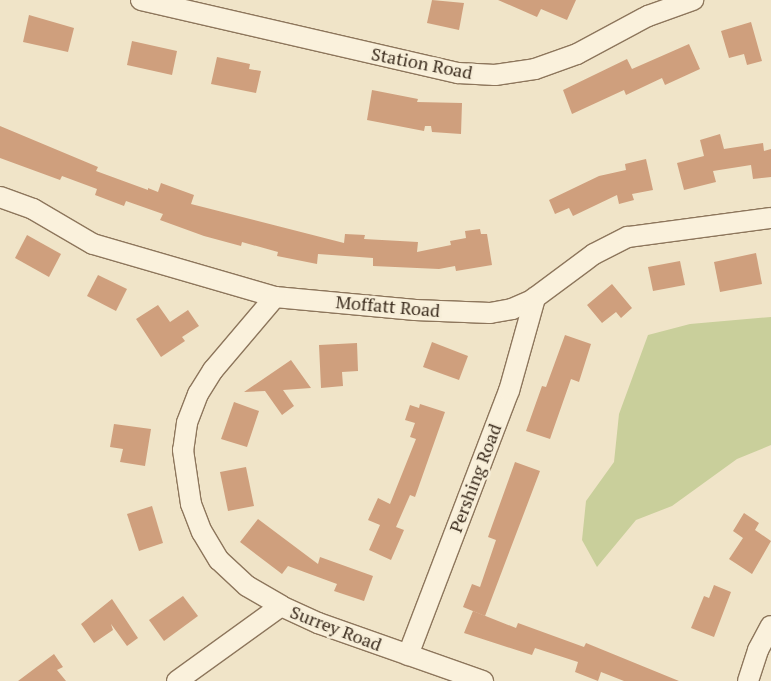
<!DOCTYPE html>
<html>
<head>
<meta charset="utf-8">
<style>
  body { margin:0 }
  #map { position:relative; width:771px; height:681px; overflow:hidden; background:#f0e4c8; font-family:"PT Serif",serif }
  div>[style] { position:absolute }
  .green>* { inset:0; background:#c9cf9b }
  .building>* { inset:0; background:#cf9f7d }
  .roads { filter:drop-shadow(1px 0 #8d765c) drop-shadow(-1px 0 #8d765c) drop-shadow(0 1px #8d765c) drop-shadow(0 -1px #8d765c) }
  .minor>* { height:20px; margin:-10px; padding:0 10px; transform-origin:10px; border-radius:10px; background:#faf1dc }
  span { translate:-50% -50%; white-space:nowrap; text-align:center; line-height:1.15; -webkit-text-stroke:5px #f7eed8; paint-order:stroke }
  .street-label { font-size:18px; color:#3d2e20 }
</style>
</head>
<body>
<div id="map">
  <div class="green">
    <i style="clip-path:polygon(771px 317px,771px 445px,737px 459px,672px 506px,636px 520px,597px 567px,582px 540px,586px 501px,614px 462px,619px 414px,648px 335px,690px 324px)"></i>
  </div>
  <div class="building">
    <i style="clip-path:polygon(432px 0,464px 3px,459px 30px,427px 23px)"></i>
    <i style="clip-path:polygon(498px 0,576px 0,567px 20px,541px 9px,537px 17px)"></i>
    <i style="clip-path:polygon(29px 15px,74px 28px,68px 52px,23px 42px)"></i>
    <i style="clip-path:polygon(751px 22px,762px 61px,747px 65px,744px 54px,729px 58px,721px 31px)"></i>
    <i style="clip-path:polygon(132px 41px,177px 51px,172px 75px,127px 65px)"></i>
    <i style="clip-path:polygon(689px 44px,700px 69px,665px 85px,662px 78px,626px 95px,624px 90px,572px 114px,563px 90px,627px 59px,632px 69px)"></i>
    <i style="clip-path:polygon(217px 57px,250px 64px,249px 69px,261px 71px,256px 93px,211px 84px)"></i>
    <i style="clip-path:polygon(372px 90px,418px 99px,417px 102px,462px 103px,461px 134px,432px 132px,431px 126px,425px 126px,424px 131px,367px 120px)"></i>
    <i style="clip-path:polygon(0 126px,98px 167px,96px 171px,148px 190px,148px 188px,158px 192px,161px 183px,194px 195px,191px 204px,344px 243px,345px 234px,365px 235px,364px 239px,418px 242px,417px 252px,451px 245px,450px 241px,466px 238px,465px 231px,480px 229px,481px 234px,487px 234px,492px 265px,456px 271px,455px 266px,439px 269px,373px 266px,373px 258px,318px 254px,317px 264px,277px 256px,278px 252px,242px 242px,241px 246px,204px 236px,160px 220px,163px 214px,126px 201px,124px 206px,95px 195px,97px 189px,62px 176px,60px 180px,0 158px)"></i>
    <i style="clip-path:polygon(720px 134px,724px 149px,763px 143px,764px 151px,771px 149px,771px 177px,753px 179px,751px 165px,713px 171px,716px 182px,684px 190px,677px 163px,704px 156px,700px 140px)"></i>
    <i style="clip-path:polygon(646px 159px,653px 190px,632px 194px,634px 200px,619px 204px,617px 195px,573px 216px,569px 208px,555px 214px,549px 200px,599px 176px,626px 170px,625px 164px)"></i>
    <i style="clip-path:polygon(27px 235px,61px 254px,49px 277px,15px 258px)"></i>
    <i style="clip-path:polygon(756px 253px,762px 284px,720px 292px,714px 262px)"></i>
    <i style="clip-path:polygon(680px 261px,685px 285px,653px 291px,648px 267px)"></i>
    <i style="clip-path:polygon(98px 275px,127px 289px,116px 311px,87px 296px)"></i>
    <i style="clip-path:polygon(612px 284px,632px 308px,621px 318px,616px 312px,602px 323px,587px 305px)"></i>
    <i style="clip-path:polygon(158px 305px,170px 322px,188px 310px,199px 326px,182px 337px,185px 341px,161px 357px,136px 319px)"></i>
    <i style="clip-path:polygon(565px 335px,591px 344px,579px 382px,571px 379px,550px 439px,526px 431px,542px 386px,546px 387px)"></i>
    <i style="clip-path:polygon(432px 342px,468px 356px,459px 380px,423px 367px)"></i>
    <i style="clip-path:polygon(357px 343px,358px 371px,342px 372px,343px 386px,321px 388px,319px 345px)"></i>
    <i style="clip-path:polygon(291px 360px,311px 388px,283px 390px,294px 406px,282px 415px,265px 391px,244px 392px)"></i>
    <i style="clip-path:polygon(234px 402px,259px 411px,247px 447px,221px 439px)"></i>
    <i style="clip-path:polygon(420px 404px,445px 412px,415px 497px,410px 495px,396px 527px,404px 530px,391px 560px,369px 550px,380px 525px,368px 520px,378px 498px,390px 504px,416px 439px,410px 437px,415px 423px,405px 420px,410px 405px,419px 408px)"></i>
    <i style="clip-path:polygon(114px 424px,151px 429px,145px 466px,120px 462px,123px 449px,110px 447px)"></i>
    <i style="clip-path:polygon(515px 462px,540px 471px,485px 616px,463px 607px,472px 584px,480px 587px,496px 540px,488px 537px)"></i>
    <i style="clip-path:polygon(246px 467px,254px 506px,228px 511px,220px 472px)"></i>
    <i style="clip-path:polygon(152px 506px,163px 543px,139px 551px,127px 514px)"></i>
    <i style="clip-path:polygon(744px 513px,759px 523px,755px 530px,771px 541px,752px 574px,729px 559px,743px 538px,733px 531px)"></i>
    <i style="clip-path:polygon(258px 519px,318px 564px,320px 557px,373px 576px,364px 601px,334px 591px,337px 584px,288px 566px,282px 574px,240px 542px)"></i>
    <i style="clip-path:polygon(714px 585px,731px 592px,714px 637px,691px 628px,704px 596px,709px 598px)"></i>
    <i style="clip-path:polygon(183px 596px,198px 616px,164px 641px,149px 620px)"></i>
    <i style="clip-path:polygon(112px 599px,138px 638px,127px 646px,111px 624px,113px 630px,94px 643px,81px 624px)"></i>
    <i style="clip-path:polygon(473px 611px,516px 628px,518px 623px,584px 647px,586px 643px,679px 681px,624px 681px,601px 672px,598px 681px,575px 672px,578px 662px,535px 648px,532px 655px,464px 633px)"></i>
    <i style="clip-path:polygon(54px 654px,63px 667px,57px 670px,66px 681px,18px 681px)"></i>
  </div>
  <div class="roads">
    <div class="minor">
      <i style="left:141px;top:0;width:325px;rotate:13deg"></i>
      <i style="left:458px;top:73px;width:37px;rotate:3deg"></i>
      <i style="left:495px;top:75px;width:40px;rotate:-8.5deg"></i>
      <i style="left:535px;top:69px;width:45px;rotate:-19.7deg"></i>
      <i style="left:577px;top:54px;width:81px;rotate:-28.2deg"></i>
      <i style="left:648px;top:16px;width:48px;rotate:-19.6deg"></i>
      <i style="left:0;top:197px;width:35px;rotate:20deg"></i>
      <i style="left:33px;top:209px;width:69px;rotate:30.3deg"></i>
      <i style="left:93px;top:244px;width:190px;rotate:16.2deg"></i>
      <i style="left:275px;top:297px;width:141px;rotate:5.3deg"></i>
      <i style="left:415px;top:310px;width:75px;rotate:2.3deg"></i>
      <i style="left:490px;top:313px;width:22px;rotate:-10deg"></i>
      <i style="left:512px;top:309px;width:22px;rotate:-24deg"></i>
      <i style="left:532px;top:300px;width:77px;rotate:-36.6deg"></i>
      <i style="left:594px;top:254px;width:38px;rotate:-27deg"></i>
      <i style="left:628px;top:237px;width:144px;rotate:-7.6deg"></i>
      <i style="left:275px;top:297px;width:96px;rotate:130.3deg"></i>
      <i style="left:213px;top:370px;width:28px;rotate:122deg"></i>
      <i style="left:198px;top:394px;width:31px;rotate:111deg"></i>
      <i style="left:187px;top:423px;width:27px;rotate:98deg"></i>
      <i style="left:183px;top:450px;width:55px;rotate:81.6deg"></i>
      <i style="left:191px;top:504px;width:30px;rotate:69deg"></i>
      <i style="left:202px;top:532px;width:33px;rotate:59deg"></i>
      <i style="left:219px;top:560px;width:38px;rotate:43deg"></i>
      <i style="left:247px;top:586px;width:39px;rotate:30deg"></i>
      <i style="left:408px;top:655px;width:283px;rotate:-69.1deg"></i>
      <i style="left:509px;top:391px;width:97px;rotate:-74.4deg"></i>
      <i style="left:177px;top:681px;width:128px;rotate:-35.8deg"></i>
      <i style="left:281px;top:606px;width:41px;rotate:24.7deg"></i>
      <i style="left:318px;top:623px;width:175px;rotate:19.4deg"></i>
      <i style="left:748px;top:681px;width:33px;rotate:-72deg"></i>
      <i style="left:758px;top:650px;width:27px;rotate:-62deg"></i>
    </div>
  </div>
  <div class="street-label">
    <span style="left:422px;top:63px;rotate:11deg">Station Road</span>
    <span style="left:388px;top:306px;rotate:5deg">Moffatt Road</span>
    <span style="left:475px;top:478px;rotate:-69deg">Pershing Road</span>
    <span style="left:336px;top:628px;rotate:21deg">Surrey Road</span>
  </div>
</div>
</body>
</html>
